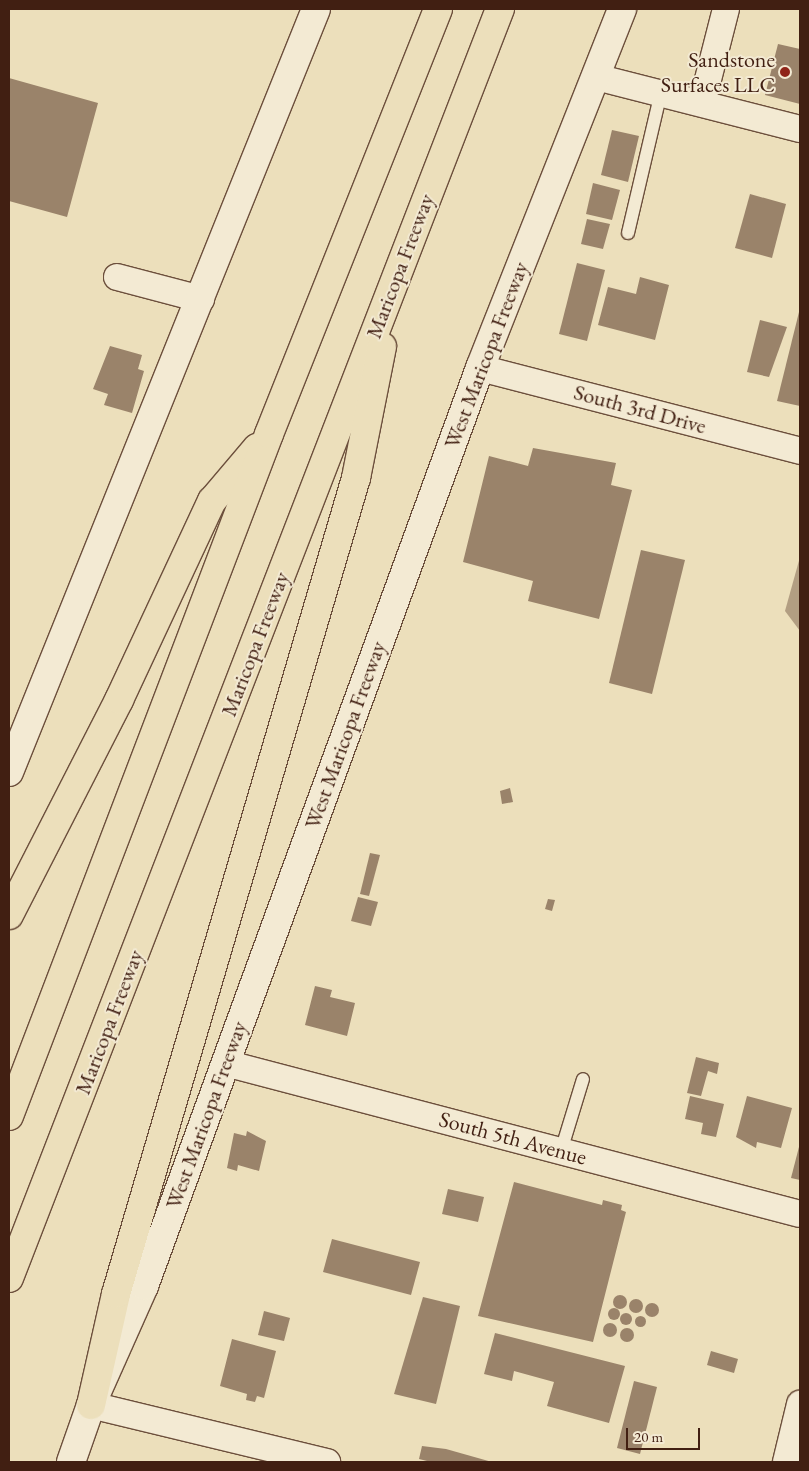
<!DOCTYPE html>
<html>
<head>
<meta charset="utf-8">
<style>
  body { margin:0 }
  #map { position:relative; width:809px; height:1471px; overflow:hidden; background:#ecdfbb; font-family:"EB Garamond",serif }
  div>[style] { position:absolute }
  .water>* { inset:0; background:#b29e82 }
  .building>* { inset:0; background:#9a836a }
  .round { border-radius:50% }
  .roads { filter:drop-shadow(1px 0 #6c4f3c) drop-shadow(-1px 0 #6c4f3c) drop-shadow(0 1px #6c4f3c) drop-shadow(0 -1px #6c4f3c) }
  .lane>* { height:12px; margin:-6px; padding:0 6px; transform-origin:6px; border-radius:6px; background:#f3ead3 }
  .street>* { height:26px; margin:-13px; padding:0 13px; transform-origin:13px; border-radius:13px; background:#f3ead3 }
  .secondary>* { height:28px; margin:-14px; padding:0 14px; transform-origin:14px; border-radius:14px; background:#f3ead3 }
  .highway>* { height:28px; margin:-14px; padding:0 14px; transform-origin:14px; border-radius:14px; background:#ecdfbb }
  .dots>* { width:14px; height:14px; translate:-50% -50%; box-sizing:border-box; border:2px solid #f3ead3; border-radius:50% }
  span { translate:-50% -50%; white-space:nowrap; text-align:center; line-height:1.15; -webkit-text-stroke:4px #f3ead3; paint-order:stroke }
  .poi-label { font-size:22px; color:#411f12 }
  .right { translate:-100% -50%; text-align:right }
  .street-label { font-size:22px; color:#411f12 }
  .frame { position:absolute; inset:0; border:10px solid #411f12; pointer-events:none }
  .scale { position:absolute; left:626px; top:1428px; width:74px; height:22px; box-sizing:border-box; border:2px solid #411f12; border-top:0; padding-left:6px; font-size:15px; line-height:18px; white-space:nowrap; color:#411f12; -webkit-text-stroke:4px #f3ead3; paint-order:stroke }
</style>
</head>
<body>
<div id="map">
  <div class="water">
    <i style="clip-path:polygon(800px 557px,800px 631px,785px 611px)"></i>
  </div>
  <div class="building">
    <i style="clip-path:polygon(778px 44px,800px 49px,800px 104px,765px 95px)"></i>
    <i style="clip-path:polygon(9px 78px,98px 103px,67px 217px,9px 201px)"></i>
    <i style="clip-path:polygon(612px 130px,639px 136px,628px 182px,601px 175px)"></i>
    <i style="clip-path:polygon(593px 183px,620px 190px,612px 220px,586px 214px)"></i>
    <i style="clip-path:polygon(750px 194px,786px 204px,772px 258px,735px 248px)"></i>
    <i style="clip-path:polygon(587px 219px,610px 224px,603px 249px,581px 244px)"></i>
    <i style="clip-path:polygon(577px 263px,605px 270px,587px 341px,559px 334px)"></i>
    <i style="clip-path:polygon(640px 277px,669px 285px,655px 340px,598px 325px,608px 287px,636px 294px)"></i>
    <i style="clip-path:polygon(800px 308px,800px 406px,777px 401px)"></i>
    <i style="clip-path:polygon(760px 320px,787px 327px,769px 377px,747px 372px)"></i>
    <i style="clip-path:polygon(110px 346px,142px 355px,138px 369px,144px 371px,132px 413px,104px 405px,108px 394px,93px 389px)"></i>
    <i style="clip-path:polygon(533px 448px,616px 463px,611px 485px,632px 490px,599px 619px,528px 601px,533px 581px,463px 562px,489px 456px,528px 466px)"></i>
    <i style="clip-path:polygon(641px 550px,685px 560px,652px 694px,609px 683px)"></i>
    <i style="clip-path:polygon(510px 788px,513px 802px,502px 804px,500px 791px)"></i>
    <i style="clip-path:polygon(370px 853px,380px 855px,369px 896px,360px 894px)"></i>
    <i style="clip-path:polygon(358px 897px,378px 902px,371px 926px,351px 921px)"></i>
    <i style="clip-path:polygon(548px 899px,555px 900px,552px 911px,545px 909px)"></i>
    <i style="clip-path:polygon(315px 986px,332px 990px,330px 997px,355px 1003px,347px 1036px,305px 1025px)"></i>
    <i style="clip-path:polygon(696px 1057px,719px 1063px,717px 1074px,708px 1071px,701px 1096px,687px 1093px)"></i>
    <i style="clip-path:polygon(690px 1096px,724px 1104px,716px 1137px,701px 1134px,703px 1123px,685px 1119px)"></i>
    <i style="clip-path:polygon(747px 1096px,792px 1108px,781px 1148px,757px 1142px,756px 1148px,736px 1137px)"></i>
    <i style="clip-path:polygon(247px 1131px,266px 1141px,259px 1171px,238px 1165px,237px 1171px,227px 1168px,234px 1133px,246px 1136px)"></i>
    <i style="clip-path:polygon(800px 1143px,800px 1180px,791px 1178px)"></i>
    <i style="clip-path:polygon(514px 1182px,602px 1205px,603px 1200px,622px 1205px,621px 1210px,626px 1212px,593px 1342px,478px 1316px)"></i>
    <i style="clip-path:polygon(448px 1189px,484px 1197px,478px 1222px,442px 1214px)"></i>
    <i style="clip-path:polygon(332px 1239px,420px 1262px,411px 1295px,323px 1272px)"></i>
    <i class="round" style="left:613px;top:1295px;width:14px;height:14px"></i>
    <i style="clip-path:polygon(423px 1297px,460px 1306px,436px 1404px,394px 1394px)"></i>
    <i class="round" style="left:629px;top:1299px;width:14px;height:14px"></i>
    <i class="round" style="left:645px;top:1303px;width:14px;height:14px"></i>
    <i class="round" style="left:608px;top:1308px;width:12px;height:12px"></i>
    <i style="clip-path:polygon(264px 1311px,290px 1318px,284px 1341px,258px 1335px)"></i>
    <i class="round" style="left:620px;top:1313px;width:12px;height:12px"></i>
    <i class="round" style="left:634.5px;top:1315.5px;width:11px;height:11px"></i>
    <i class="round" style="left:603px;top:1323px;width:14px;height:14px"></i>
    <i class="round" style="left:620px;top:1328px;width:14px;height:14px"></i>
    <i style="clip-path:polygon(495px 1333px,625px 1366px,609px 1423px,547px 1406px,554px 1382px,514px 1371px,512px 1381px,484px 1374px)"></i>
    <i style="clip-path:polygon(232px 1339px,276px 1351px,264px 1398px,257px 1396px,255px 1402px,246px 1400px,247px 1394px,220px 1386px)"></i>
    <i style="clip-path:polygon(711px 1351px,738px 1359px,734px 1373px,707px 1365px)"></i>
    <i style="clip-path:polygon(634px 1381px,657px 1387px,640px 1454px,617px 1448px)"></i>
    <i style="clip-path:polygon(422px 1446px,446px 1449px,492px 1462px,431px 1462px,419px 1459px)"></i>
  </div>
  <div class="roads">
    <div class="lane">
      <i style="left:628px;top:233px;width:145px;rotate:-76.8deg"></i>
      <i style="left:561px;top:1151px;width:75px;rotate:-73deg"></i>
    </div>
    <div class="street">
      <i style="left:596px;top:77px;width:211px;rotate:14.3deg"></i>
      <i style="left:702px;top:103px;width:97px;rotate:-75.7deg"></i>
      <i style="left:117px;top:277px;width:87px;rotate:14.7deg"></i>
      <i style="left:480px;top:368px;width:331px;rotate:14.5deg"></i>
      <i style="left:225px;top:1063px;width:594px;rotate:14.71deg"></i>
      <i style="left:91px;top:1405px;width:243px;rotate:13.6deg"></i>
      <i style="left:786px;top:1462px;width:60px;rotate:-76.4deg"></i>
    </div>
    <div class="secondary">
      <i style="left:9px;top:772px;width:822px;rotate:-68.08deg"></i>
      <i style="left:71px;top:1462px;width:60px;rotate:-70.7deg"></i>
      <i style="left:91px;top:1405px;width:130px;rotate:-66deg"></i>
      <i style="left:144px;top:1286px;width:978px;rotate:-69.9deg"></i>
      <i style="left:480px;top:368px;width:386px;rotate:-68.4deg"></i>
    </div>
    <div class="highway">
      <i style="left:9px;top:915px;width:242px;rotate:-62.9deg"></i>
      <i style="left:119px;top:700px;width:220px;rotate:-65deg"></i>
      <i style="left:212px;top:501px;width:70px;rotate:-49.7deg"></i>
      <i style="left:9px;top:1116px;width:730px;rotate:-69.13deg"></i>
      <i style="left:269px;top:434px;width:457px;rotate:-68.3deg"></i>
      <i style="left:9px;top:1278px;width:1361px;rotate:-68.85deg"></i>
      <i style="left:91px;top:1405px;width:114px;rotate:-77.3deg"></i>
      <i style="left:116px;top:1294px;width:851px;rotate:-73.61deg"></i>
      <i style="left:356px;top:478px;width:134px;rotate:-78.8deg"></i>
    </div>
  </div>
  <div class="dots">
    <i style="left:785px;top:72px;background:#8f2418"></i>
  </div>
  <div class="poi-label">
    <span class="right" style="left:775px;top:72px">Sandstone<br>Surfaces LLC</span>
  </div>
  <div class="street-label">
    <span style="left:400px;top:266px;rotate:-69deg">Maricopa Freeway</span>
    <span style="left:486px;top:355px;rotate:-69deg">West Maricopa Freeway</span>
    <span style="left:640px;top:409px;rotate:15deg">South 3rd Drive</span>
    <span style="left:255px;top:644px;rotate:-69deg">Maricopa Freeway</span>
    <span style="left:345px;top:735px;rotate:-70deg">West Maricopa Freeway</span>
    <span style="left:109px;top:1022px;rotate:-69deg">Maricopa Freeway</span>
    <span style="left:206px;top:1115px;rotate:-70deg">West Maricopa Freeway</span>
    <span style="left:513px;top:1138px;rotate:15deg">South 5th Avenue</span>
  </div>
  <div class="frame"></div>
  <div class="scale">20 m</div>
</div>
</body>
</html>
